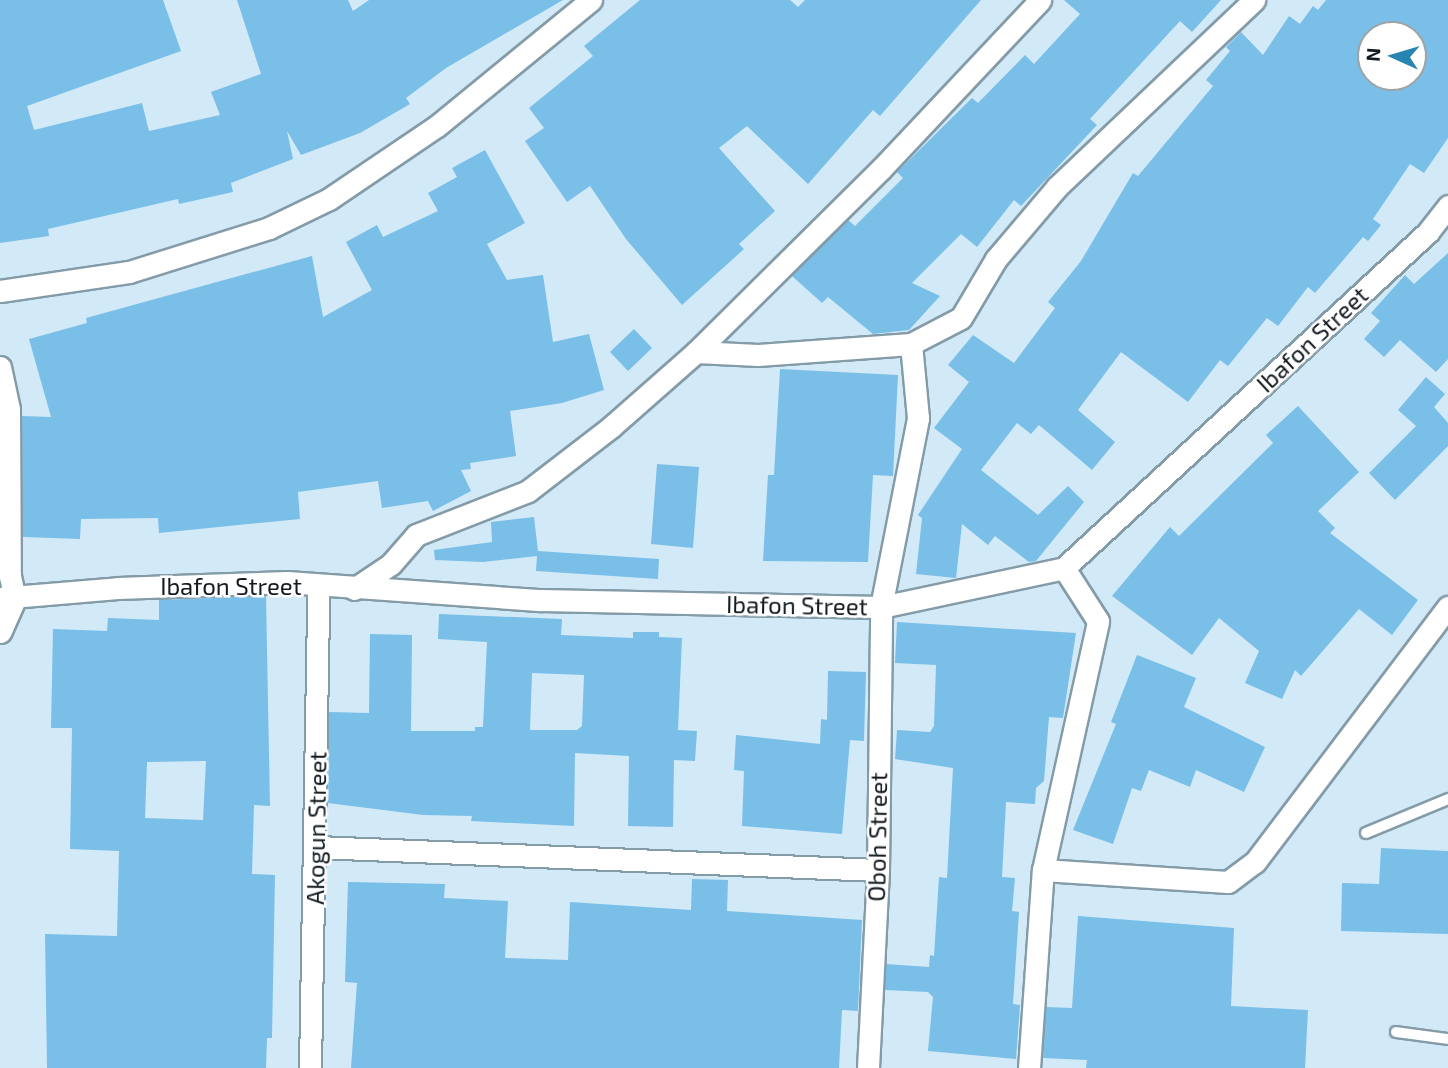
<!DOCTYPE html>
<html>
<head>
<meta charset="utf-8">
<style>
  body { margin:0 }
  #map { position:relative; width:1448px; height:1068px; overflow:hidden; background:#d2e9f8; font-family:"Exo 2",sans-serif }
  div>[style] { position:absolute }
  .building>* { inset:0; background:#79bfe7 }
  .roads { filter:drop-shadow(2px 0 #849ba8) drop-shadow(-2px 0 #849ba8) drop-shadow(0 2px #849ba8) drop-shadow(0 -2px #849ba8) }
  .service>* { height:10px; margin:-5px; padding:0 5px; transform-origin:5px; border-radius:5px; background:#fff }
  .minor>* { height:21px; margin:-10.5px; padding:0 10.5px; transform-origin:10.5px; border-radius:10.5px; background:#fff }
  span { translate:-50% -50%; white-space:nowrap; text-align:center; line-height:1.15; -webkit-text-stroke:5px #fff; paint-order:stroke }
  .street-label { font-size:24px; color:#121a20 }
  .north { position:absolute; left:1357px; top:21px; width:70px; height:70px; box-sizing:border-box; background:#fff; border:2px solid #a0a3a6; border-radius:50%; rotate:274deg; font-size:19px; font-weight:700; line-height:28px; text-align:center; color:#121a20 }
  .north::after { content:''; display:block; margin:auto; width:24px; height:32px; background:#2884b1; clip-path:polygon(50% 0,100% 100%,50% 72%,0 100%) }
</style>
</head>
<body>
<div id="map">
  <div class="building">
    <i style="clip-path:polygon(0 0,163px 0,181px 51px,27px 106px,34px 130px,142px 103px,149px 131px,220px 115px,211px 92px,261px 74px,237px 0,348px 0,353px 11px,369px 0,563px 0,446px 68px,406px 98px,410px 104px,360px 133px,301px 155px,287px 131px,293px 159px,231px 183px,233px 192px,179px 204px,178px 199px,48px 229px,49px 236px,0 243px)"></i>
    <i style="clip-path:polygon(640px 0,790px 0,798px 7px,805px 0,981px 0,880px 116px,873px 110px,808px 184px,747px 126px,719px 148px,775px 211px,739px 244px,744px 249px,682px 305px,626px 239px,590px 186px,567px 202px,525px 141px,544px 128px,529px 108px,593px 56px,584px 46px)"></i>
    <i style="clip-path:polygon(1064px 0,1221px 0,1192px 32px,1180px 21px,1090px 119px,1097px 125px,1021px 206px,1014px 200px,977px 247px,961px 234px,912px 283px,940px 296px,909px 330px,873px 334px,828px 297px,822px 303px,792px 276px,848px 220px,855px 226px,903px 178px,897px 172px,972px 98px,978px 103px,1025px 55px,1034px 64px,1080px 14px)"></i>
    <i style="clip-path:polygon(evenodd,1326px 0,1448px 0,1448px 138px,1424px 173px,1410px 164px,1373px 219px,1381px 225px,1368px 241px,1363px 237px,1315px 293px,1308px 287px,1278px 326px,1267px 318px,1228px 366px,1220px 360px,1188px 402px,1121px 352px,1078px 410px,1115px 442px,1092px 470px,1039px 425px,1031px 434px,1017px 423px,981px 470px,1038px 515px,1068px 486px,1084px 502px,1036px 561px,1029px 562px,995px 536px,988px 545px,962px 524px,956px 578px,916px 574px,922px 518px,918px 515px,962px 449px,934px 428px,969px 382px,948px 365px,973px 335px,1014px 363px,1055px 308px,1048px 302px,1081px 261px,1133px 173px,1138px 176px,1213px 86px,1206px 80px,1230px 51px,1226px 47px,1241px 32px,1263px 55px,1289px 16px,1300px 24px,1313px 6px,1318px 10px,1326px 0,1371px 35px,1413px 35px,1413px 77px,1371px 77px,1371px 35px)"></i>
    <i style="clip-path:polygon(485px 150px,525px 223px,487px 244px,507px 280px,543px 275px,553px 342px,589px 334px,604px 390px,562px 403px,510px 411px,516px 456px,470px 463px,471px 469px,461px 470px,471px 491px,433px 511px,428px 501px,382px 508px,378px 481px,298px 492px,300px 519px,159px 533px,158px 518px,81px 519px,80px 539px,23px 537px,22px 416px,51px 417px,29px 339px,87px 323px,86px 318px,312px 256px,323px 317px,372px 290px,346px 242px,377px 225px,383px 237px,438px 211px,428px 193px,457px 177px,452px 168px)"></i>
    <i style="clip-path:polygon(1448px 253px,1448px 359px,1436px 372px,1400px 340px,1384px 357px,1364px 339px,1380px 321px,1371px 313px,1405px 275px,1414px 284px)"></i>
    <i style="clip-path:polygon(634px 329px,652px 348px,628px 371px,610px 352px)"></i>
    <i style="clip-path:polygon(780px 369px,898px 375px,893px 476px,873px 475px,868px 562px,763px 561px,768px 475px,774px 475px)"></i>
    <i style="clip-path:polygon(1426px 377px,1445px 394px,1434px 407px,1448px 423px,1448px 446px,1395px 500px,1369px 473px,1416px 426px,1398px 410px)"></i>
    <i style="clip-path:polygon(1298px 406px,1359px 472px,1318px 511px,1335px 528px,1330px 533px,1418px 600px,1392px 635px,1359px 609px,1301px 676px,1295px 670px,1282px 699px,1245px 683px,1259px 651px,1219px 618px,1192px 655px,1112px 596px,1170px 527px,1179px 536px,1273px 443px,1266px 435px)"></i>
    <i style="clip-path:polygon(657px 464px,699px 467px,693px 548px,651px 544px)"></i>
    <i style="clip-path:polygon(534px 517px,538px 551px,659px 559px,658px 579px,536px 571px,537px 556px,483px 562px,435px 560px,434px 550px,492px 542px,491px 522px)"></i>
    <i style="clip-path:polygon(evenodd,266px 596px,270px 806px,254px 805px,252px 874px,275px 875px,272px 1038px,267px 1038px,266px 1068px,47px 1068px,45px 934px,117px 936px,119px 851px,70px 849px,72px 728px,51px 728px,53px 629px,107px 631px,108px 618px,159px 620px,159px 600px,266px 596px,206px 761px,203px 820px,145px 818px,147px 762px,206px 761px)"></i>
    <i style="clip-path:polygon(evenodd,439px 614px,562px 619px,561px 635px,633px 638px,633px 632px,659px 632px,659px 637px,682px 638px,678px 730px,697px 731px,695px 761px,674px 760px,673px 827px,628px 826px,629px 756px,575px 753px,574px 826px,471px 821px,472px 816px,423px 815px,328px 803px,329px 712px,369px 713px,370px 634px,412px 635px,411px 731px,475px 731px,475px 727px,483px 727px,487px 642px,438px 639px,439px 614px,532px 673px,584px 675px,582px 726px,577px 730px,530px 730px,532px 673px)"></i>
    <i style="clip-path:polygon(897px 622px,1076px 633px,1063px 718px,1049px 717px,1044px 781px,1036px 788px,1035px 804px,1006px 802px,1002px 877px,1015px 878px,1012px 911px,1019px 912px,1013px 1004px,1020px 1005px,1016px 1059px,928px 1051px,933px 997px,928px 992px,885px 990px,886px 964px,929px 967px,930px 955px,934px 956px,939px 877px,947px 878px,953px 768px,895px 759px,897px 730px,930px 732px,934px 726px,936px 665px,895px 663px)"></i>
    <i style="clip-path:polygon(1137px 655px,1196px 678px,1184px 707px,1265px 747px,1244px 792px,1196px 770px,1190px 787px,1149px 770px,1141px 791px,1132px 788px,1113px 844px,1073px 830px,1116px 724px,1111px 722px)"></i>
    <i style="clip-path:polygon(828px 671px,866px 672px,864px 741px,850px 740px,842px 834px,742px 826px,744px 771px,734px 770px,736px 735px,820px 744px,821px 719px,827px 720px)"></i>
    <i style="clip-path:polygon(1381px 848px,1448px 851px,1448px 934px,1341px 931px,1342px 883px,1379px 884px)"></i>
    <i style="clip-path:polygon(692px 879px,728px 880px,727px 911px,862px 920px,858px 1011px,842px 1010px,839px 1068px,351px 1068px,357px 983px,345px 982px,348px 882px,445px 884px,444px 898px,508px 901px,505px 958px,568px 960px,570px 902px,691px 910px)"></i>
    <i style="clip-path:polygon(1078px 916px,1234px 928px,1231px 1006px,1308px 1010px,1305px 1068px,1086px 1068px,1087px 1060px,1043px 1058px,1046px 1007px,1072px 1008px)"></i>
  </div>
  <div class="roads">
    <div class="service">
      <i style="left:1366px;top:833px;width:89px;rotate:-22.5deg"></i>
      <i style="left:1396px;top:1032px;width:52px;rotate:7.7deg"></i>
    </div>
    <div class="minor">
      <i style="left:0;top:291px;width:130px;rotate:-8.4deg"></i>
      <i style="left:129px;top:272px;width:147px;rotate:-17.4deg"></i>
      <i style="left:269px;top:228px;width:67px;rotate:-25.8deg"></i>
      <i style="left:329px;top:199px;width:130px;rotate:-34.1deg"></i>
      <i style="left:437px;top:126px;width:199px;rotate:-39.3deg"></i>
      <i style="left:696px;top:352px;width:62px;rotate:2.8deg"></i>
      <i style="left:758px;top:355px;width:153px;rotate:-4.1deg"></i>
      <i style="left:0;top:367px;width:43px;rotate:77.9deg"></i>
      <i style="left:9px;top:409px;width:167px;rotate:89.7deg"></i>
      <i style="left:10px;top:576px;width:24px;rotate:78deg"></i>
      <i style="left:15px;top:599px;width:36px;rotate:114deg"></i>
      <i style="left:354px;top:589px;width:45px;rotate:-34deg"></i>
      <i style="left:391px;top:564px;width:38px;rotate:-49deg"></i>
      <i style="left:416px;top:535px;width:120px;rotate:-21.4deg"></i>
      <i style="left:528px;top:491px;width:105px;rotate:-37.6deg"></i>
      <i style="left:611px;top:427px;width:113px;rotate:-41.4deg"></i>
      <i style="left:696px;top:352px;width:260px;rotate:-44.7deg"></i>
      <i style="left:881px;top:169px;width:232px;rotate:-46.7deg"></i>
      <i style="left:0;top:598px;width:118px;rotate:-4.8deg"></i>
      <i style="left:118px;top:588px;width:169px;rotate:-2deg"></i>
      <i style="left:287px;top:582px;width:255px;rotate:4.1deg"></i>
      <i style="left:541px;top:600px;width:340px;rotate:1.2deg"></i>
      <i style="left:881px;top:607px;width:187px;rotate:-12deg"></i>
      <i style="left:1064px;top:568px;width:495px;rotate:-42.7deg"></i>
      <i style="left:1428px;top:232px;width:33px;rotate:-52deg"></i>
      <i style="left:317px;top:847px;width:561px;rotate:2.35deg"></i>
      <i style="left:1043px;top:870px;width:185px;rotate:3.7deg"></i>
      <i style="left:1228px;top:882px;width:34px;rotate:-37deg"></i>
      <i style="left:1255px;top:862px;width:320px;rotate:-52.9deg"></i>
      <i style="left:310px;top:1068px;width:481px;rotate:-89deg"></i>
      <i style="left:868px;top:1068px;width:198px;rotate:-87.1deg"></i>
      <i style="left:878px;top:870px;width:263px;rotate:-89.3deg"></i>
      <i style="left:881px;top:607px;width:193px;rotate:-78.9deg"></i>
      <i style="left:918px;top:418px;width:74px;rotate:-95.4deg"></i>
      <i style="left:911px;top:344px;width:56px;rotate:-27.5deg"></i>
      <i style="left:961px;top:318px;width:69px;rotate:-59.3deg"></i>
      <i style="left:996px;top:259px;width:94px;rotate:-49.7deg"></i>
      <i style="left:1057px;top:187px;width:272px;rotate:-43.5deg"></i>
      <i style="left:1029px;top:1068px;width:198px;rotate:-86deg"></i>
      <i style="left:1043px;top:870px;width:255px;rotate:-77.5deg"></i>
      <i style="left:1098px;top:621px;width:63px;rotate:-122.7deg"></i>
    </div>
  </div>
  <div class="street-label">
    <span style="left:1312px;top:339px;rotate:-43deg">Ibafon Street</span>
    <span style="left:231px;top:586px">Ibafon Street</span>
    <span style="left:797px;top:605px;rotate:1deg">Ibafon Street</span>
    <span style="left:316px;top:828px;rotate:-89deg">Akogun Street</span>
    <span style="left:877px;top:837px;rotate:-89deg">Oboh Street</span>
  </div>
  <div class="north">N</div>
</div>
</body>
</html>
